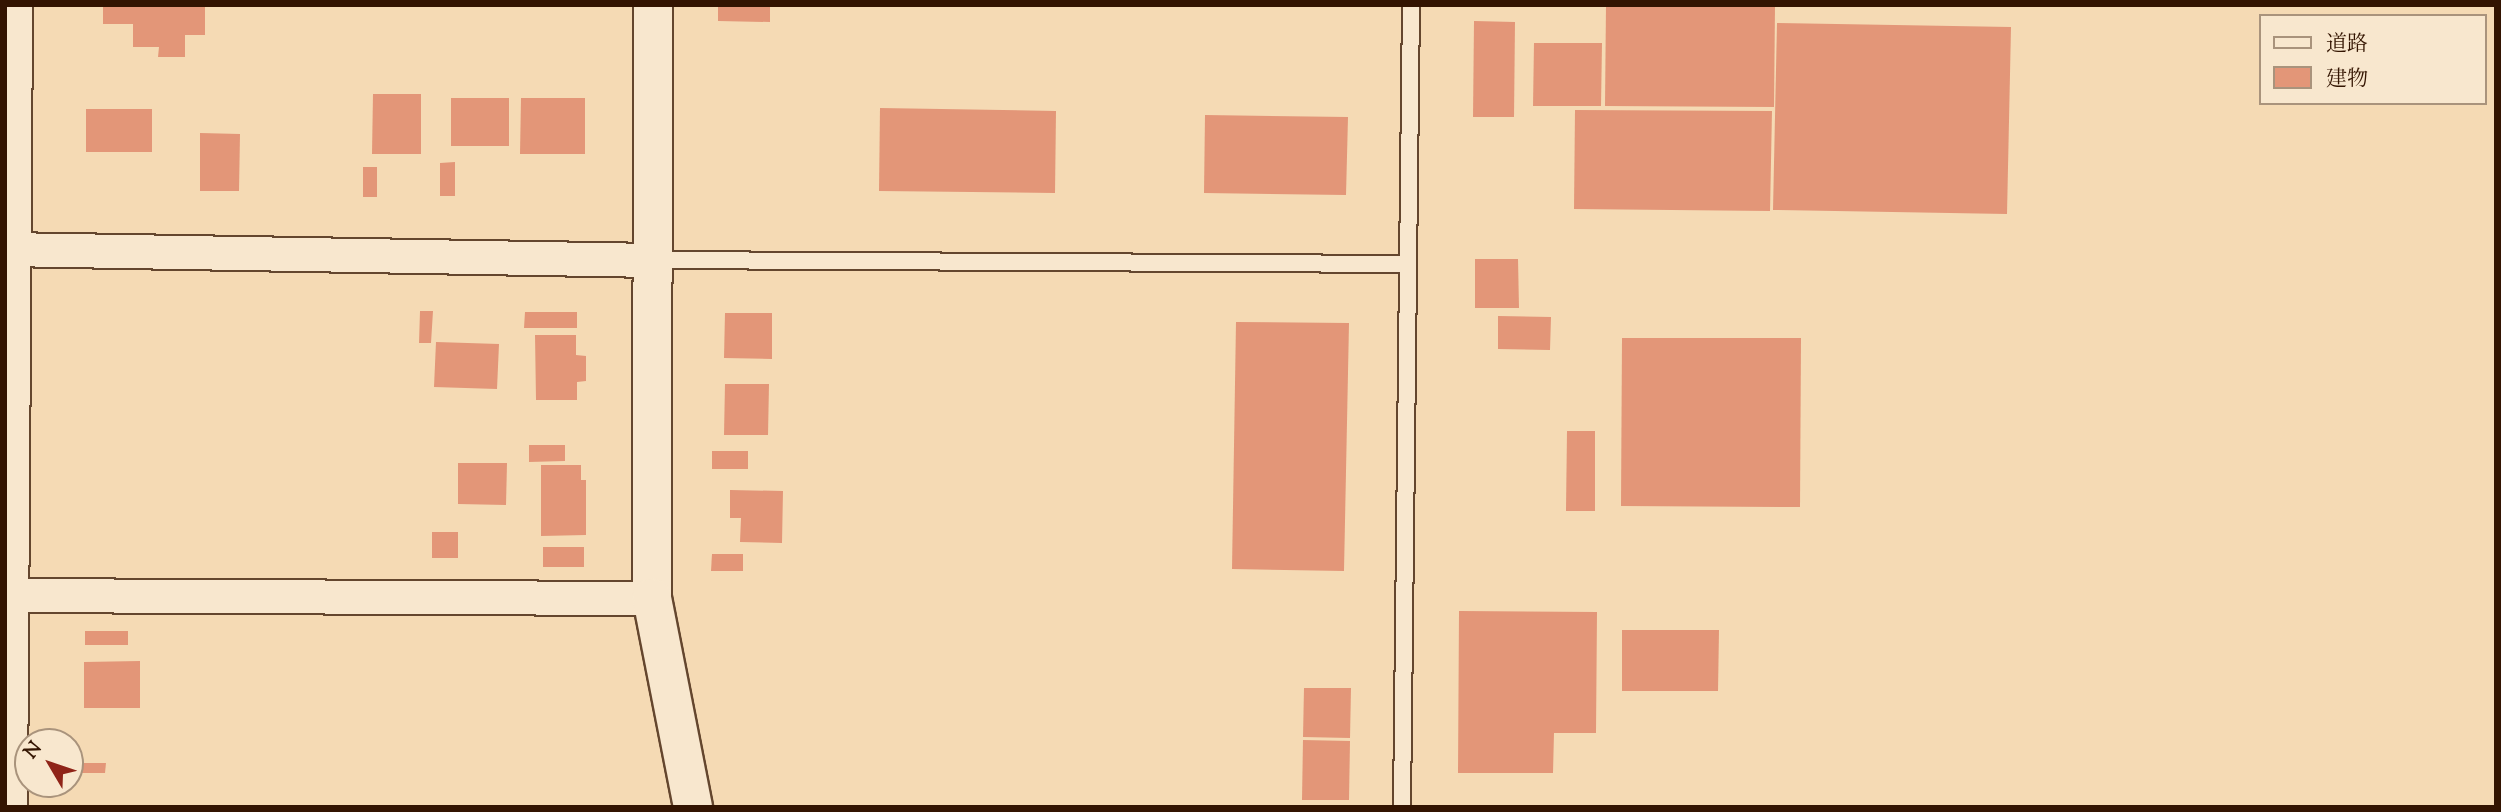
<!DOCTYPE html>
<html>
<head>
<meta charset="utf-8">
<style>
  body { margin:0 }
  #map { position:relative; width:2501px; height:812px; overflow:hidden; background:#f5dab4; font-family:"Sorts Mill Goudy","Noto Serif JP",serif }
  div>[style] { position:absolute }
  .building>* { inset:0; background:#e39678 }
  .roads { filter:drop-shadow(2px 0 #64462e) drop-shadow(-2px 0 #64462e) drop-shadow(0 2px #64462e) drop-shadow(0 -2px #64462e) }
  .lane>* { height:16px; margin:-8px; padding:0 8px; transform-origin:8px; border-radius:8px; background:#f8e7ce }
  .street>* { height:33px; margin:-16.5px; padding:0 16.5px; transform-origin:16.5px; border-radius:16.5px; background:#f8e7ce }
  .secondary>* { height:38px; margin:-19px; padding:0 19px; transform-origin:19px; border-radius:19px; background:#f8e7ce }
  span { translate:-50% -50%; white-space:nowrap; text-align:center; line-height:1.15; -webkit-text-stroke:7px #f8e7ce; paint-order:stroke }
  .frame { position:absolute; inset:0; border:7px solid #331401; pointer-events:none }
  .legend { position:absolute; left:2259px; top:14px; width:228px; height:91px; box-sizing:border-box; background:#f8e7ce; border:2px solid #a9937c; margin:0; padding:9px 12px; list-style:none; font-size:21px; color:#331401 }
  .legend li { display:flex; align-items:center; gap:14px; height:35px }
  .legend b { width:35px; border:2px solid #a9937c }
  .north { position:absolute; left:14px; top:728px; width:70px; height:70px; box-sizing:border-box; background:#f8e7ce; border:2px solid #a9937c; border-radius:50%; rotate:309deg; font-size:19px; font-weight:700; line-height:28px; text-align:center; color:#331401 }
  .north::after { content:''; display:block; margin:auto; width:24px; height:32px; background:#8f2418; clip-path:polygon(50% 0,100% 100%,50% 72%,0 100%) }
</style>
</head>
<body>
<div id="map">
  <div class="building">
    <i style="clip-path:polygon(103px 5px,205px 5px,205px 35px,185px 35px,185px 57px,158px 57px,159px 47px,133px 47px,133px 24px,103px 24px)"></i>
    <i style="clip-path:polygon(718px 5px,770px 5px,770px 22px,718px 21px)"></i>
    <i style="clip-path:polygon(1606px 5px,1775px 6px,1774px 107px,1605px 106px)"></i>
    <i style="clip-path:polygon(1474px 21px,1515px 22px,1514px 117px,1473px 117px)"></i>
    <i style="clip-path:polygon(1777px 23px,2011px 27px,2007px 214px,1773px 210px)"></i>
    <i style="clip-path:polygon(1534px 43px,1602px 43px,1601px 106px,1533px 106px)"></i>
    <i style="clip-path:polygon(373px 94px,421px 94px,421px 154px,372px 154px)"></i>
    <i style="clip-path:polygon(451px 98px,509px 98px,509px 146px,451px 146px)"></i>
    <i style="clip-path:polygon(521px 98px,585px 98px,585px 154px,520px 154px)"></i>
    <i style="clip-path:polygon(880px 108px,1056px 111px,1055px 193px,879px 191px)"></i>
    <i style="clip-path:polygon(86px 109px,152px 109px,152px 152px,86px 152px)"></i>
    <i style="clip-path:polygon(1575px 110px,1772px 111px,1770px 211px,1574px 209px)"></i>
    <i style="clip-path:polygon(1205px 115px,1348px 117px,1346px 195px,1204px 193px)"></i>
    <i style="clip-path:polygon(200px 133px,240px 134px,239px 191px,200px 191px)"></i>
    <i style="clip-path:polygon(455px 162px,455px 196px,440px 196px,440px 163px)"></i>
    <i style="clip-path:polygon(363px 167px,377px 167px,377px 197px,363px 197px)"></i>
    <i style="clip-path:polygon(1475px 259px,1518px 259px,1519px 308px,1475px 308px)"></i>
    <i style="clip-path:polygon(420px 311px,433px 311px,431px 343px,419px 343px)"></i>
    <i style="clip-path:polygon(525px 312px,577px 312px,577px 328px,524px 328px)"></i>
    <i style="clip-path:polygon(725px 313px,772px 313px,772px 359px,724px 358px)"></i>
    <i style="clip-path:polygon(1498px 316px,1551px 317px,1550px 350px,1498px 349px)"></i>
    <i style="clip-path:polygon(1236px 322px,1349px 323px,1344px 571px,1232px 569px)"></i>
    <i style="clip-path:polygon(535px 335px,576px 335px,576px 355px,586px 356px,586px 381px,577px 382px,577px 400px,536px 400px)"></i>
    <i style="clip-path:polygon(1622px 338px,1801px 338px,1800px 507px,1621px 506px)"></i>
    <i style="clip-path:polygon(436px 342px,499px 344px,497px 389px,434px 387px)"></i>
    <i style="clip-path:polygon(725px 384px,769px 384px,768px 435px,724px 435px)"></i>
    <i style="clip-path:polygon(1567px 431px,1595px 431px,1595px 511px,1566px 511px)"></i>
    <i style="clip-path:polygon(529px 445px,565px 445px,565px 461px,529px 462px)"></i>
    <i style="clip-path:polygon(712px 451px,748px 451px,748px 469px,712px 469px)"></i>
    <i style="clip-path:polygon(458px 463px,507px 463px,506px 505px,458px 504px)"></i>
    <i style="clip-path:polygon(541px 465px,581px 465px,581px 480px,586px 480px,586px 535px,541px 536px)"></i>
    <i style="clip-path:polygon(730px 490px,783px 491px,782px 543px,740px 542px,741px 518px,730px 518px)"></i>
    <i style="clip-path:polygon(432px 532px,458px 532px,458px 558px,432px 558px)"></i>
    <i style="clip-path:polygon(543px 547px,584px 547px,584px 567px,543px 567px)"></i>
    <i style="clip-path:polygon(712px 554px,743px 554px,743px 571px,711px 571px)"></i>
    <i style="clip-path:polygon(1459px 611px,1597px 612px,1596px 733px,1554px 733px,1553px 773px,1458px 773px)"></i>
    <i style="clip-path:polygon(1622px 630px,1719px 630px,1718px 691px,1622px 691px)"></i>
    <i style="clip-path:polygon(85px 631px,128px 631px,128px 645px,85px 645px)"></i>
    <i style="clip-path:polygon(140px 661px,140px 708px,84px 708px,84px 662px)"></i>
    <i style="clip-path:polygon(1304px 688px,1351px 688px,1350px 738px,1303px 737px)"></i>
    <i style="clip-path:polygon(1303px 740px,1350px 741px,1349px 800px,1302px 800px)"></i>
    <i style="clip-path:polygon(73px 763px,106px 763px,105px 773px,73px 773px)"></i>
  </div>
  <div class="roads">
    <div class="lane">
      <i style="left:652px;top:260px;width:756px;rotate:0.3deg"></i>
      <i style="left:1402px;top:807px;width:802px;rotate:-89.36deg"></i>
    </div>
    <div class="street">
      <i style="left:5px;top:249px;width:647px;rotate:0.97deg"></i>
      <i style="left:5px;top:595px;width:647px;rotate:0.27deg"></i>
    </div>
    <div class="secondary">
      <i style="left:653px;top:5px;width:593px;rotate:90.1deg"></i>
      <i style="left:652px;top:598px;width:213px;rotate:78.9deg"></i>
      <i style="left:8px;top:807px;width:802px;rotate:-89.64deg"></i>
    </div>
  </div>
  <div class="frame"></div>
  <ul class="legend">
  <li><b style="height:9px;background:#f8e7ce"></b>道路</li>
  <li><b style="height:19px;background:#e39678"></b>建物</li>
  </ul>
  <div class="north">N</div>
</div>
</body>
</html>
